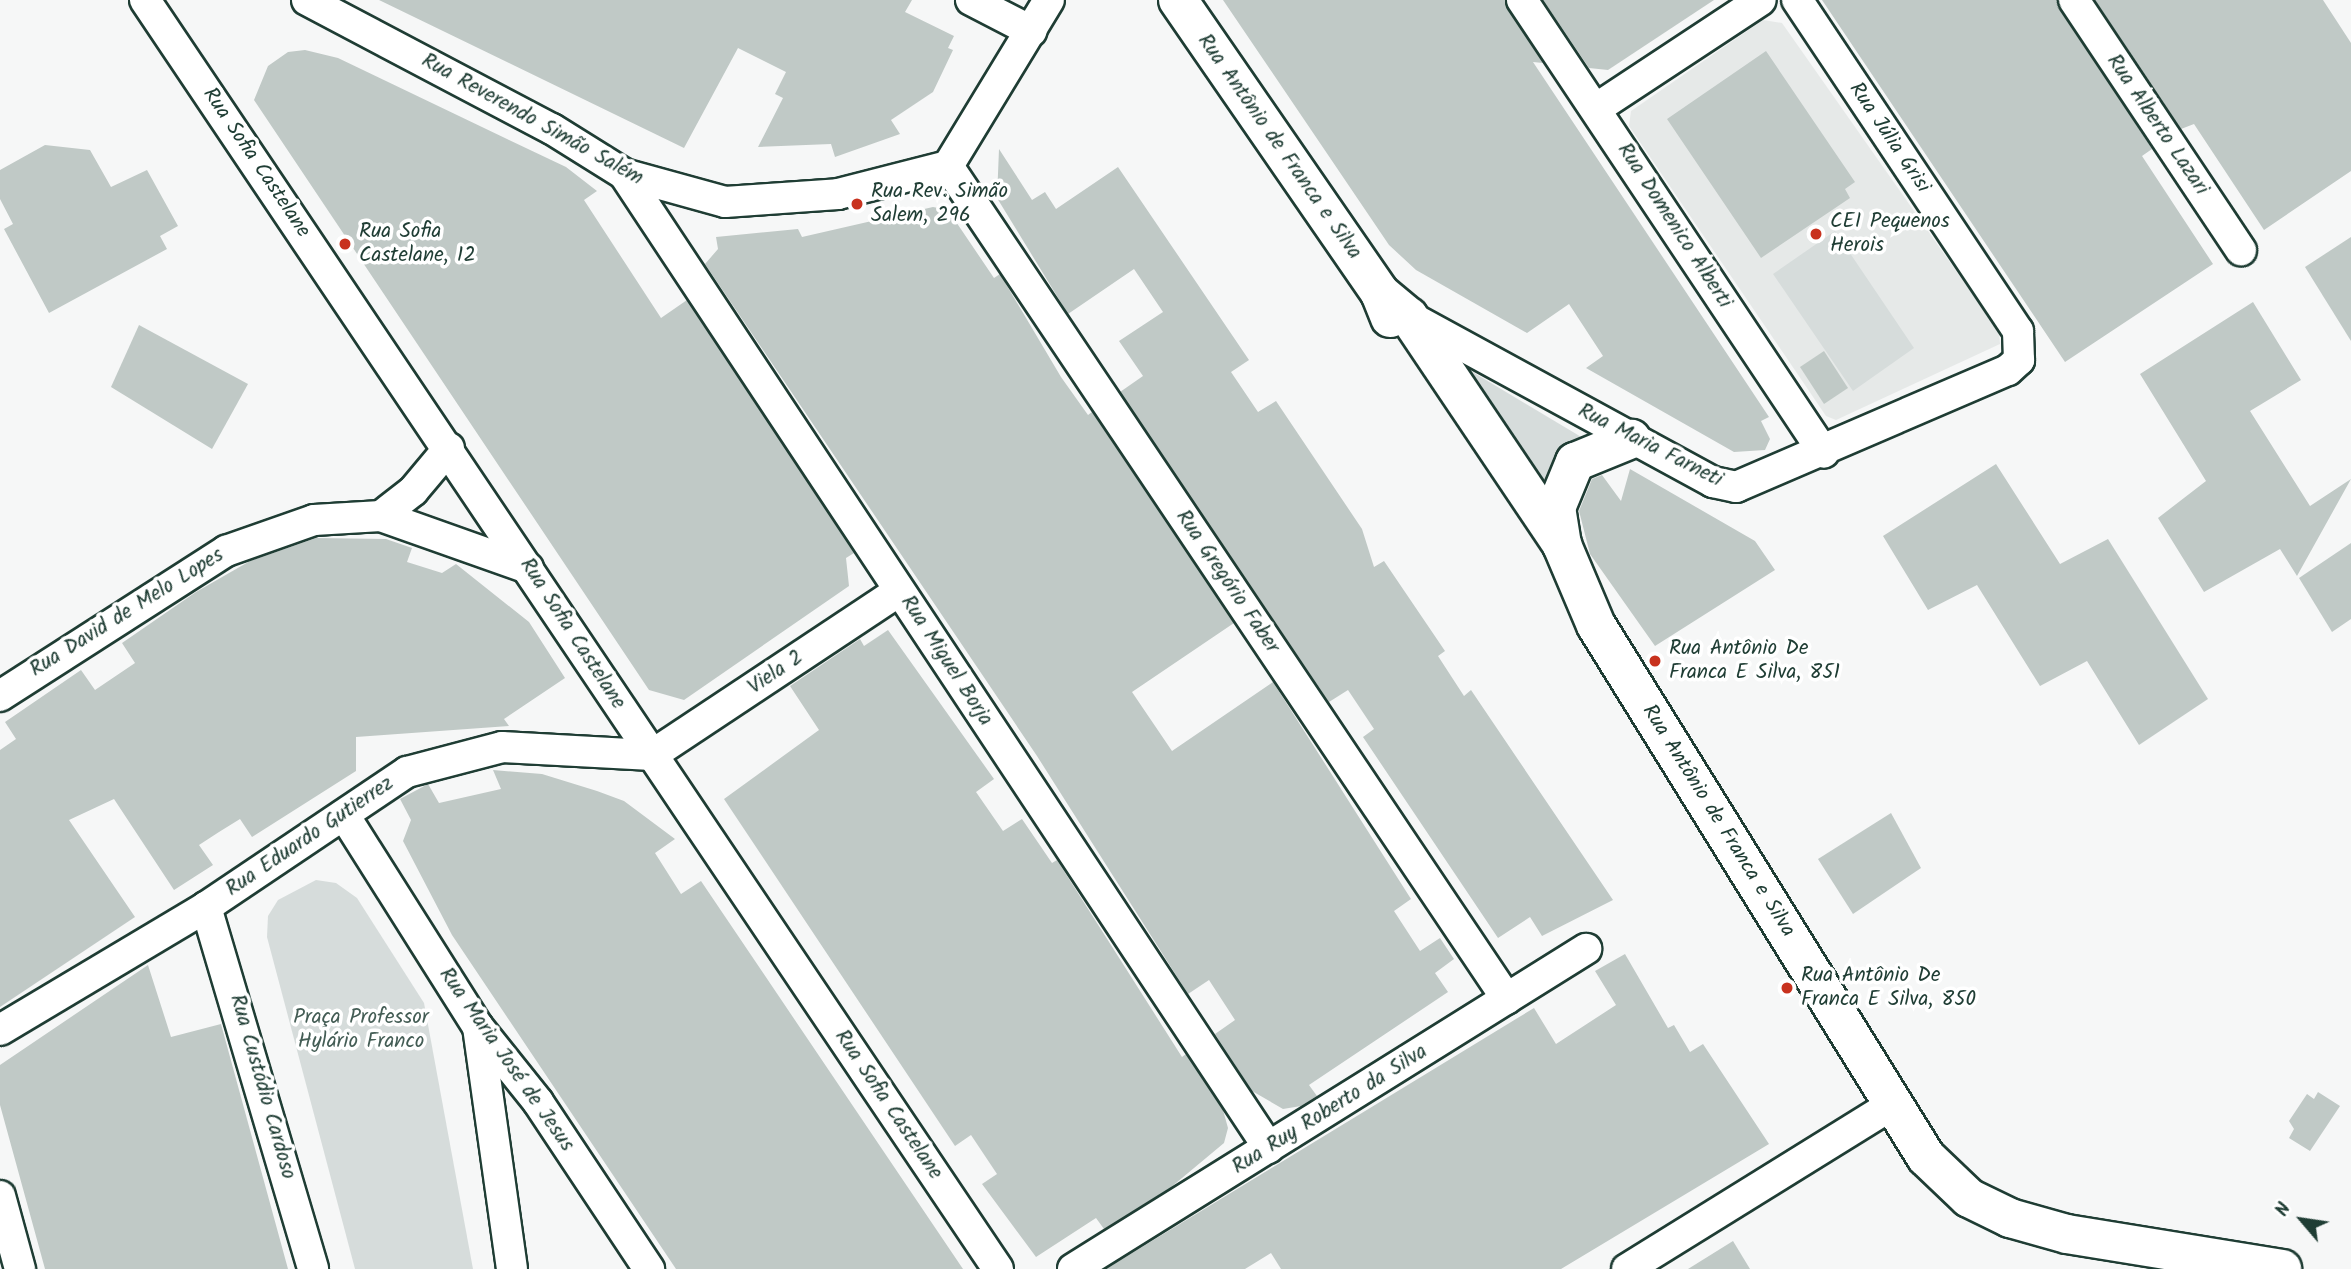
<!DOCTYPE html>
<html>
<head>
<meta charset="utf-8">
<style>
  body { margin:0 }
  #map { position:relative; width:2351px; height:1269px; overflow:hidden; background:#f6f7f7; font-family:Kalam,sans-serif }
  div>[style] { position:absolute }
  .built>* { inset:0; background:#e6e9e8 }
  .green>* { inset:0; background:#d6dcdb }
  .building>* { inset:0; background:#c0c9c6 }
  .roads { filter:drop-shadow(2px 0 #1f3d34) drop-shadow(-2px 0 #1f3d34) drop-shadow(0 2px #1f3d34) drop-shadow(0 -2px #1f3d34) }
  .minor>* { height:30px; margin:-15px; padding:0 15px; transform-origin:15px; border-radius:15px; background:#fff }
  .secondary>* { height:38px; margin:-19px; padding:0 19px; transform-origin:19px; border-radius:19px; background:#fff }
  .dots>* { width:19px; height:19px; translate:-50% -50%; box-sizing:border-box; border:4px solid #fff; border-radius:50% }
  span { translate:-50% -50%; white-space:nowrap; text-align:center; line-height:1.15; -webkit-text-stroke:7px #fff; paint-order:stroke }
  .street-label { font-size:21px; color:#1f3d34 }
  .poi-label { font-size:21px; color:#1f3d34 }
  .left { translate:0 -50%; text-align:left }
  .park-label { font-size:21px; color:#445d55 }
  .north { position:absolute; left:2267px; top:1185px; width:70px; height:70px; -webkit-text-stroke:5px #fff; paint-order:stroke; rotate:299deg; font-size:19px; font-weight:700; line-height:28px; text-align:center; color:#1f3d34 }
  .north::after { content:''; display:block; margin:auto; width:24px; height:32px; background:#1f3d34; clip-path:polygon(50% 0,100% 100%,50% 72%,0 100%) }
</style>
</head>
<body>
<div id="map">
  <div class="built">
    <i style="clip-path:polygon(1763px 20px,1782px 23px,1999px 332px,2000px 344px,1836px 420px,1826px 416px,1629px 126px,1631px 111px)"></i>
  </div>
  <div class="green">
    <i style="clip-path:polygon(1835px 231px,1914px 348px,1853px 391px,1773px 274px)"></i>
    <i style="clip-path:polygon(1456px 362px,1588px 441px,1546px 498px)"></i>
    <i style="clip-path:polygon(316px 880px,336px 883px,357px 898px,424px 1003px,473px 1269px,355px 1269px,267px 937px,268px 916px,278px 900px)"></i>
  </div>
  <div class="building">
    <i style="clip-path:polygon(379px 0,912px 0,905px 12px,954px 36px,948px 48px,953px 50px,933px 92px,891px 120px,900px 134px,835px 157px,831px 144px,758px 147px,783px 98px,775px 94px,786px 72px,738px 48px,684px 148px)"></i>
    <i style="clip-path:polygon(1223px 0,1505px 0,1543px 63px,1533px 62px,1769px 417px,1761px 421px,1770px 439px,1765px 450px,1734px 452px,1586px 368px,1603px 356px,1569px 304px,1527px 333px,1416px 270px,1389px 245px)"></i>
    <i style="clip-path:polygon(1543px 0,1714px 0,1608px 70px,1589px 68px)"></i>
    <i style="clip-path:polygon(1822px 0,2057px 0,2152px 149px,2142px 156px,2213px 264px,2065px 362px)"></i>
    <i style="clip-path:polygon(2095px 0,2323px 0,2351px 43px,2351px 171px,2264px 230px,2194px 124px,2181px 129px)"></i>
    <i style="clip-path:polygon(305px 50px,338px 58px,507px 139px,566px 167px,597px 191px,584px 200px,661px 318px,687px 300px,854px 553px,846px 558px,849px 586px,684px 700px,649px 690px,254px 100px,268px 66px,288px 52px)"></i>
    <i style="clip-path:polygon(1766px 51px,1855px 182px,1845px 189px,1850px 198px,1761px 258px,1667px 119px)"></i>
    <i style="clip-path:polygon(45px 145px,90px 150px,111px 187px,147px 170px,178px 226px,160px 236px,167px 249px,49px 313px,4px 229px,13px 224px,0 199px,0 170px)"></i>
    <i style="clip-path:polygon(999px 149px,1032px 200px,1045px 192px,1056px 209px,1118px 167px,1249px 360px,1231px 372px,1258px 412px,1276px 401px,1362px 529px,1374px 567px,1384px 561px,1445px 651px,1438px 656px,1464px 696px,1471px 690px,1613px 900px,1542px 936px,1530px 917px,1498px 938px,1363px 737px,1374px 729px,1348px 690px,1329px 702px,1120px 392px,1143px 376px,1119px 341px,1163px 312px,1134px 269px,1068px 314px,997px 198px)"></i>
    <i style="clip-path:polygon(933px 207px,948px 210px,994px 278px,1000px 274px,1061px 377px,1088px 415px,1092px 412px,1234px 623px,1132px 692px,1172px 751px,1273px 682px,1411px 899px,1394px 911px,1420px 951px,1440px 938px,1454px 959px,1435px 973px,1448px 992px,1309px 1085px,1317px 1096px,1301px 1106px,1283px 1109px,1252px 1091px,1215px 1034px,1235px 1020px,1209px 980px,1188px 994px,1037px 756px,705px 264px,718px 249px,716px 237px,798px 229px,802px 237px)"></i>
    <i style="clip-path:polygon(2351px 237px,2351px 341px,2305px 267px)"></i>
    <i style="clip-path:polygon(2253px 302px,2301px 380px,2250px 411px,2310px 506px,2351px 479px,2297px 576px,2280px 549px,2204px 592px,2158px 518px,2206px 481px,2140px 374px)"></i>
    <i style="clip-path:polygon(139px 325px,248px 384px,212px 449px,111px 387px)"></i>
    <i style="clip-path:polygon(1824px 351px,1848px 388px,1824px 404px,1800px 367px)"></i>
    <i style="clip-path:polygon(1996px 464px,2060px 564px,2108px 539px,2208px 699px,2139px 745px,2087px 661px,2040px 686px,1977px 585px,1928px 610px,1883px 536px)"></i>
    <i style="clip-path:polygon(1630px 469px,1755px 541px,1775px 570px,1655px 646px,1590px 554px,1579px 511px,1592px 479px,1602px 475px,1621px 501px)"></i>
    <i style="clip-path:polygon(316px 538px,386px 539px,412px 548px,407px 562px,442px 573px,456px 564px,529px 622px,565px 678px,504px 719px,509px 726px,356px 737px,356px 771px,252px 837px,240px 819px,219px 832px,199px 845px,213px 865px,174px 890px,114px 799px,69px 820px,135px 917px,0 1007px,0 750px,16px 739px,5px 722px,81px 670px,95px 690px,135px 663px,122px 643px,196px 592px,250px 561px)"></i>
    <i style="clip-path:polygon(2351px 543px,2351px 619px,2332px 632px,2299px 578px)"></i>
    <i style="clip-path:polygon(888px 630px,994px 779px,976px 792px,1003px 831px,1022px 819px,1052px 863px,1057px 860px,1182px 1057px,1186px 1054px,1223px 1110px,1228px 1128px,1224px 1143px,1170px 1188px,1104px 1229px,1096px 1218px,1036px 1257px,982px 1184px,997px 1174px,971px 1135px,955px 1146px,724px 799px,819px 730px,790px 686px,860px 639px,864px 646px)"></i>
    <i style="clip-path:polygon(493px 770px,542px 774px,597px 791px,624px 801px,675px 839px,655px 853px,681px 894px,701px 881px,963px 1269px,676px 1269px,452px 935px,403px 841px,411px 820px,400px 799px,428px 784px,439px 803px,501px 789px)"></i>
    <i style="clip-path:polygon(1891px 813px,1921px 868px,1853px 914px,1818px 859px)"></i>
    <i style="clip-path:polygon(1625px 954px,1668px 1028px,1674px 1025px,1690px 1052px,1703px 1044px,1769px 1144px,1561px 1269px,1281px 1269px,1271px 1253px,1245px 1269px,1106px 1269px,1534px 1008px,1556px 1044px,1616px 1005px,1595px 971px)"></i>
    <i style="clip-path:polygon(148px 965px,171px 1037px,221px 1024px,288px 1269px,45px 1269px,0 1105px,0 1065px)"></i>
    <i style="clip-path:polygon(2318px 1092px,2340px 1106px,2310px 1151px,2289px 1138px,2294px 1129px,2289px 1121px,2307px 1094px,2314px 1099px)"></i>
    <i style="clip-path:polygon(1733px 1241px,1750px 1269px,1688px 1269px)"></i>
  </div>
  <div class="roads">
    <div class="minor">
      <i style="left:145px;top:0;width:1529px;rotate:56.09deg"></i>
      <i style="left:307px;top:0;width:277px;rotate:27.8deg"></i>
      <i style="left:552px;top:129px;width:85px;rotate:32deg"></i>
      <i style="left:624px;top:174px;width:105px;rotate:15.5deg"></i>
      <i style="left:725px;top:202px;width:113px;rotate:-4deg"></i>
      <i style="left:838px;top:194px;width:114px;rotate:-14.3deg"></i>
      <i style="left:948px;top:166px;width:194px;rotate:-58.7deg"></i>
      <i style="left:971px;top:0;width:68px;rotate:27.3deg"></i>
      <i style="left:1522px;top:0;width:544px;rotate:56.31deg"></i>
      <i style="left:2074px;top:0;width:301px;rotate:56.3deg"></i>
      <i style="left:1597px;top:108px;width:196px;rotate:-33.4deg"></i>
      <i style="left:948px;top:166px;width:1003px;rotate:56.14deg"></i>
      <i style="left:624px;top:174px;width:1168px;rotate:56.49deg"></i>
      <i style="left:1412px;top:318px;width:343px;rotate:28.6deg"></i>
      <i style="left:1713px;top:482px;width:24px;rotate:12deg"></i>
      <i style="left:1736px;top:487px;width:296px;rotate:-23.3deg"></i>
      <i style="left:2008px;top:370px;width:15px;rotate:-42deg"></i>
      <i style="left:2019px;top:360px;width:29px;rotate:-92deg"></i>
      <i style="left:2018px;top:331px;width:398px;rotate:-123.7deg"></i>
      <i style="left:381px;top:516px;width:41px;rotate:-38deg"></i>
      <i style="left:413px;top:491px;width:56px;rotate:-50.1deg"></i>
      <i style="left:0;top:696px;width:269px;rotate:-32.7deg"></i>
      <i style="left:226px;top:551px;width:93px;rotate:-19.4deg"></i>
      <i style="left:314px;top:520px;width:67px;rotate:-3.4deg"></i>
      <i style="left:381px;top:516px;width:156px;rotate:19.5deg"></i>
      <i style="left:344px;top:815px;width:251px;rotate:57.7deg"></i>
      <i style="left:478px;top:1027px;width:96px;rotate:51.3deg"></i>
      <i style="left:538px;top:1102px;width:201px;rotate:56.4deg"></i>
      <i style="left:206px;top:907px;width:377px;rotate:73.5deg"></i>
      <i style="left:478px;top:1027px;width:244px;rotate:82deg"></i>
      <i style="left:0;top:1030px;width:240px;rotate:-30.8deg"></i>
      <i style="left:206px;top:907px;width:242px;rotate:-33.9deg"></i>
      <i style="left:407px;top:772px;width:98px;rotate:-14.7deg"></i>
      <i style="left:502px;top:747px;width:150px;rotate:3.1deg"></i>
      <i style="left:652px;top:755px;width:296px;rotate:-33.6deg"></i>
      <i style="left:0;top:1196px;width:76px;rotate:74.7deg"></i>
      <i style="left:1073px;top:1269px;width:605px;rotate:-31.96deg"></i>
      <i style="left:1627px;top:1269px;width:312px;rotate:-31.8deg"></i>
    </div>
    <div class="secondary">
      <i style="left:1178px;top:0;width:356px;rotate:55.4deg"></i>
      <i style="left:1380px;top:293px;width:27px;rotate:68deg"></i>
      <i style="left:1380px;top:293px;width:38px;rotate:40deg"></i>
      <i style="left:1409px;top:317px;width:275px;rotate:56.1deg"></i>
      <i style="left:1562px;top:545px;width:87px;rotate:67deg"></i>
      <i style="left:1596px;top:625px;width:626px;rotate:58.19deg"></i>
      <i style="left:1926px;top:1157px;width:59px;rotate:43.6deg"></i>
      <i style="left:1969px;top:1198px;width:46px;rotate:26deg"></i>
      <i style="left:2010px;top:1218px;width:59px;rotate:15.7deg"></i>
      <i style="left:2067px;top:1234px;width:218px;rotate:9.2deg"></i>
      <i style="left:1562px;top:545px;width:37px;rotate:-99deg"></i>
      <i style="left:1556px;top:508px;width:50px;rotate:-67.6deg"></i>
      <i style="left:1575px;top:462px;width:61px;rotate:-22.3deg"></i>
    </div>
  </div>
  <div class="dots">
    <i style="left:857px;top:204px;background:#c8321e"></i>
    <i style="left:1816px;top:234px;background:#c8321e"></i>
    <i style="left:345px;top:244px;background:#c8321e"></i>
    <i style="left:1655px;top:661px;background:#c8321e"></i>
    <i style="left:1787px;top:988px;background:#c8321e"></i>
  </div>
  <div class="street-label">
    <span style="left:532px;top:120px;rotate:29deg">Rua Reverendo Simão Salém</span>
    <span style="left:2157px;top:125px;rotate:56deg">Rua Alberto Lazari</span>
    <span style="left:1889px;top:138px;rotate:56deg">Rua Júlia Grisi</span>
    <span style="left:1279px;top:147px;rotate:55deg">Rua Antônio de Franca e Silva</span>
    <span style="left:256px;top:163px;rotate:56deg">Rua Sofia Castelane</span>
    <span style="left:1674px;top:226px;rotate:57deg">Rua Domenico Alberti</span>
    <span style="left:1650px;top:446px;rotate:27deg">Rua Maria Farneti</span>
    <span style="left:1227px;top:582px;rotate:56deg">Rua Gregório Faber</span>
    <span style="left:127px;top:613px;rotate:-32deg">Rua David de Melo Lopes</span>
    <span style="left:572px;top:634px;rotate:57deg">Rua Sofia Castelane</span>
    <span style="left:946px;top:661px;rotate:57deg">Rua Miguel Borja</span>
    <span style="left:776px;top:673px;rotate:-34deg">Viela 2</span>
    <span style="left:1718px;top:821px;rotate:58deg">Rua Antônio de Franca e Silva</span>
    <span style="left:310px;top:837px;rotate:-34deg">Rua Eduardo Gutierrez</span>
    <span style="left:506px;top:1060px;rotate:55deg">Rua Maria José de Jesus</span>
    <span style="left:262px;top:1087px;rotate:74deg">Rua Custódio Cardoso</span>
    <span style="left:888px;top:1105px;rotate:56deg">Rua Sofia Castelane</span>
    <span style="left:1330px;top:1110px;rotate:-32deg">Rua Ruy Roberto da Silva</span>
  </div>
  <div class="poi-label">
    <span class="left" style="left:871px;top:204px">Rua Rev. Simão<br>Salem, 296</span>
    <span class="left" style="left:1830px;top:234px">CEI Pequenos<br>Herois</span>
    <span class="left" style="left:359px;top:244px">Rua Sofia<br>Castelane, 12</span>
    <span class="left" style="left:1669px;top:661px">Rua Antônio De<br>Franca E Silva, 851</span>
    <span class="left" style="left:1801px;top:988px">Rua Antônio De<br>Franca E Silva, 850</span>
  </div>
  <div class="park-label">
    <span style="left:361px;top:1030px">Praça Professor<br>Hylário Franco</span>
  </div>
  <div class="north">N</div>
</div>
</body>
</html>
